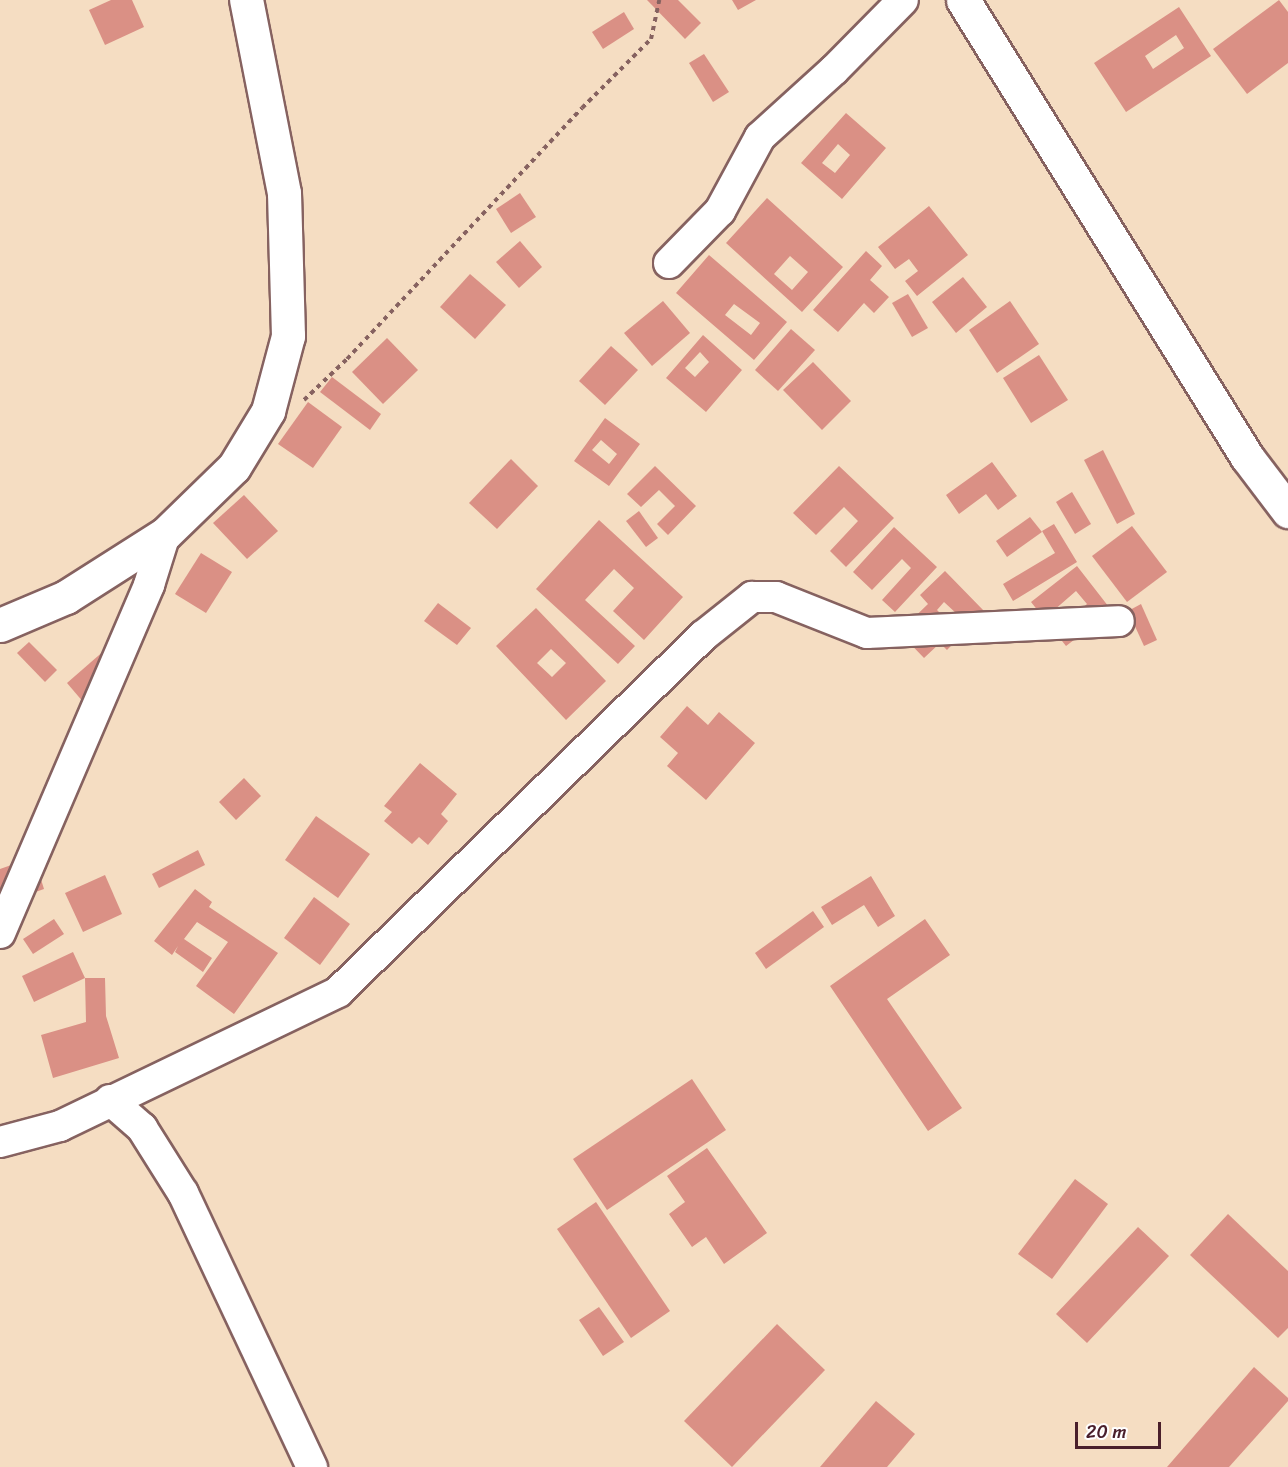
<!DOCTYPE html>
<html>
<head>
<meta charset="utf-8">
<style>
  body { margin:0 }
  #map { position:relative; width:1288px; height:1467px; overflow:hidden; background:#f5ddc2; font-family:Sriracha,sans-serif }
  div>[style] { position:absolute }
  .building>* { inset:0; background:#da9085 }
  .path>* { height:4px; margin-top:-2px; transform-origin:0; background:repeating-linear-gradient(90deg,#866260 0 4.5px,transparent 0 9px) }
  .roads { filter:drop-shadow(2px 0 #866260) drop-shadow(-2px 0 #866260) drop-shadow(0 2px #866260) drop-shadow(0 -2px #866260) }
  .minor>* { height:30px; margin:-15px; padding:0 15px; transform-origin:15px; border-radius:15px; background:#fff }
  .tertiary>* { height:33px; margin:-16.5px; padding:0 16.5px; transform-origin:16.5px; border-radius:16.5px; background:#fff }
  .secondary>* { height:33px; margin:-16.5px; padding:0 16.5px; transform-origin:16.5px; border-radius:16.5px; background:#fff }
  span { translate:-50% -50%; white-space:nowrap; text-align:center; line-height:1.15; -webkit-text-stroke:4.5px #fff; paint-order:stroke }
  .scale { position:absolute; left:1075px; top:1422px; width:86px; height:27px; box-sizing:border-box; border:3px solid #4a1f2b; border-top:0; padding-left:8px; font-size:18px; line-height:21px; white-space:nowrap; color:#4a1f2b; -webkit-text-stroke:4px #fff; paint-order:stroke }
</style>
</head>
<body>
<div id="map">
  <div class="building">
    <i style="clip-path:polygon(111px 0,132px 0,144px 27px,105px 45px,89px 10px)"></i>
    <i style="clip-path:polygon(647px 0,678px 0,701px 23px,685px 39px)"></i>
    <i style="clip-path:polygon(732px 0,756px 0,738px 10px)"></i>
    <i style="clip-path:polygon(1279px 0,1288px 12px,1288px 63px,1247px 94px,1213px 49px)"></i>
    <i style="clip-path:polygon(evenodd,1179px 7px,1211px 56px,1126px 112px,1094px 63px,1179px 7px,1176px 35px,1184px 48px,1153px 69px,1145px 56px,1176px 35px)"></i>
    <i style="clip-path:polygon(624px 12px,634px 29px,603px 49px,592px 32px)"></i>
    <i style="clip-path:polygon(704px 54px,729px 92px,713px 102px,689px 63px)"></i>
    <i style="clip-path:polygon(evenodd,846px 113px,886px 148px,842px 199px,801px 163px,846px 113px,838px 144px,850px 155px,835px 173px,822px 163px,838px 144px)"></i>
    <i style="clip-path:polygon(520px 193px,536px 217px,511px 233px,496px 209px)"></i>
    <i style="clip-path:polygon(evenodd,767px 198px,843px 267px,802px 312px,726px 243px,767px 198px,790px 256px,808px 272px,792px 290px,774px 274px,790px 256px)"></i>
    <i style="clip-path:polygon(929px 206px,968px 255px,917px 296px,905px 281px,918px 271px,909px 259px,895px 269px,878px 247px)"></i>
    <i style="clip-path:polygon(520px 241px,542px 267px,519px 288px,496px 262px)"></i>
    <i style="clip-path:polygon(866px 251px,882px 266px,870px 280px,889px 297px,874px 313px,864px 303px,838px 332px,813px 310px)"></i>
    <i style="clip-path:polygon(evenodd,709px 255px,787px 322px,754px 360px,676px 293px,709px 255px,734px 304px,760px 323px,751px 335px,725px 315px,734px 304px)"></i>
    <i style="clip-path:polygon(470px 274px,506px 305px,475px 339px,440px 307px)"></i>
    <i style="clip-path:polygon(963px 277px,987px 307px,956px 333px,932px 302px)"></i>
    <i style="clip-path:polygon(908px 294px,928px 328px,912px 337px,892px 303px)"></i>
    <i style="clip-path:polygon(663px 301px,690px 333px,652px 366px,624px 333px)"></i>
    <i style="clip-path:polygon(1010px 301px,1039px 344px,997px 373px,969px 330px)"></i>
    <i style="clip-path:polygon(791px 329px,815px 350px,778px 391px,755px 370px)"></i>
    <i style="clip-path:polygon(evenodd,703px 335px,742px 370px,706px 412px,666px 378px,703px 335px,700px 352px,709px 362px,695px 377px,685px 368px,700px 352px)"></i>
    <i style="clip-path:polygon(387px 338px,418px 370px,383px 404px,352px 372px)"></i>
    <i style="clip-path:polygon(611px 346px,638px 370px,605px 405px,579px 381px)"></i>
    <i style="clip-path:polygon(1039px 355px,1068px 400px,1031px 423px,1003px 378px)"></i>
    <i style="clip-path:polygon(813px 362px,851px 401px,822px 430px,783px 390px)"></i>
    <i style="clip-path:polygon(332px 377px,381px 414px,370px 430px,320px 392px)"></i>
    <i style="clip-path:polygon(308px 402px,342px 427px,313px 468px,278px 444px)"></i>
    <i style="clip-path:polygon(evenodd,605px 418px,640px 444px,609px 486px,574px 461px,605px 418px,601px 440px,617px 454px,609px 464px,592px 450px,601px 440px)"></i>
    <i style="clip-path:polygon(1103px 450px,1135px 514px,1117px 524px,1084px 460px)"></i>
    <i style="clip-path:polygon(511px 459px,538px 486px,497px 529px,469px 503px)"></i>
    <i style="clip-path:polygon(992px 462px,1017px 496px,998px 510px,986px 494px,959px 514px,946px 495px)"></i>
    <i style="clip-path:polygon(655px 466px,696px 506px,668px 535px,657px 524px,675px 506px,659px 490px,641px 507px,627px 494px)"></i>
    <i style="clip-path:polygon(839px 466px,894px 518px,846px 567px,830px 551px,858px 521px,844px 507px,816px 535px,793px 513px)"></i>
    <i style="clip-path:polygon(1072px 492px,1091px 524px,1075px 534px,1056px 502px)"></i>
    <i style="clip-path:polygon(244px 495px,278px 531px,247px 559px,213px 523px)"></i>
    <i style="clip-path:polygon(639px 511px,658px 538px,646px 547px,626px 521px)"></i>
    <i style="clip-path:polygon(1030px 517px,1042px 532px,1007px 557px,996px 541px)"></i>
    <i style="clip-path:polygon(599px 520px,683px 597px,644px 640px,613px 611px,634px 588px,614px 569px,585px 600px,635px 646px,618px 664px,536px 589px)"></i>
    <i style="clip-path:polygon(1054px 524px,1077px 562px,1013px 601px,1003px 584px,1055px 553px,1042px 531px)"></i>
    <i style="clip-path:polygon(1132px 526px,1167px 572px,1127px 602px,1092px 556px)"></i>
    <i style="clip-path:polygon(894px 527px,937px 567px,895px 612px,882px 600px,911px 568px,902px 559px,872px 590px,853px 572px)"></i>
    <i style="clip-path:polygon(201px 553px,232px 572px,206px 613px,175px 594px)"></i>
    <i style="clip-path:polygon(evenodd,1077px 566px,1112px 611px,1066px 646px,1031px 602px,1077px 566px,1076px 591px,1087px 604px,1064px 624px,1053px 611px,1076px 591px)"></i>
    <i style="clip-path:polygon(evenodd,945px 571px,984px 611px,947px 650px,940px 643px,924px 658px,899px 632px,928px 604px,920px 595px,945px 571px,944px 602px,957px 614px,949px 622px,937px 610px,944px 602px)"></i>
    <i style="clip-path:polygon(438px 603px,471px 628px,457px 645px,424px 621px)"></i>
    <i style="clip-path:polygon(1141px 604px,1157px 640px,1144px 646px,1128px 611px)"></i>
    <i style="clip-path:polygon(evenodd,536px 608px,606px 681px,566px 720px,496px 646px,536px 608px,551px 649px,566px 663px,552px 677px,537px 663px,551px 649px)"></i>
    <i style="clip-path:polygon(29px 642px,57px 670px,45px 682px,17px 653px)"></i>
    <i style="clip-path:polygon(106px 649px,84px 703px,67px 683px)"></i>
    <i style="clip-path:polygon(687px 706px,708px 725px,719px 712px,755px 743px,706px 800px,667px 766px,678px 753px,660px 737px)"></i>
    <i style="clip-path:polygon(420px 763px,457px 794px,441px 814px,448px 821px,428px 845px,419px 837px,412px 844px,384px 821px,392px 812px,384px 806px)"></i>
    <i style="clip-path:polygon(244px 778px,261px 796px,236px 820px,219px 802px)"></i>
    <i style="clip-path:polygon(316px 816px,370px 854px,338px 898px,285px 860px)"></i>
    <i style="clip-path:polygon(198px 850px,205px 865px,159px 888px,152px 874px)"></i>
    <i style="clip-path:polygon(34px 857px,44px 889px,4px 903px,0 892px,0 869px)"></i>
    <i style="clip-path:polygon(105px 875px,122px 914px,83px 932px,65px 893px)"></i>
    <i style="clip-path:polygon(871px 876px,895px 916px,878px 927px,864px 905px,832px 925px,821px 907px)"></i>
    <i style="clip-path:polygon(195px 889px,212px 902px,209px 907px,278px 953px,234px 1014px,196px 986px,228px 942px,197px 922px,184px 939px,212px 958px,203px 972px,175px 952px,178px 946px,172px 955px,154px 941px)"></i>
    <i style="clip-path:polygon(314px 897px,350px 924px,320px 965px,284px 938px)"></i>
    <i style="clip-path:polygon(813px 911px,824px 927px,766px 969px,755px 953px)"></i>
    <i style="clip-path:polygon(54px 919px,64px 934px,33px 954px,23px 939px)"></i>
    <i style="clip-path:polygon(925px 919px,950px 955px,887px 999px,962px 1108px,928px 1131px,830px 986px)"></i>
    <i style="clip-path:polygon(73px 952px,85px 978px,34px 1002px,22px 976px)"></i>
    <i style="clip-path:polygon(85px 978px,105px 978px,106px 1016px,119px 1058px,53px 1078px,41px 1035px,86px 1022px)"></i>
    <i style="clip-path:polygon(692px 1079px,726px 1130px,607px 1210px,573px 1159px)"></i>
    <i style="clip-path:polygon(707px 1148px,767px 1233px,724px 1264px,706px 1237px,692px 1247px,669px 1214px,685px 1202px,667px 1176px)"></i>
    <i style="clip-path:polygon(1075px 1179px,1108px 1204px,1052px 1279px,1018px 1254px)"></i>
    <i style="clip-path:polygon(596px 1202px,670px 1311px,631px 1338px,557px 1229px)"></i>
    <i style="clip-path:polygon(1228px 1214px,1288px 1271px,1288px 1328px,1278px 1338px,1190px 1255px)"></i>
    <i style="clip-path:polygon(1138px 1227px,1169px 1256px,1087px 1343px,1056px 1314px)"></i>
    <i style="clip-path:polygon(599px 1307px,624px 1342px,603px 1356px,579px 1320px)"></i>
    <i style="clip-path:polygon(777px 1324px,825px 1370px,732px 1467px,684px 1421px)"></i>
    <i style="clip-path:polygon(1254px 1367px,1288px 1398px,1288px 1401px,1229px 1467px,1167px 1467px)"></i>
    <i style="clip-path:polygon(876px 1401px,915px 1434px,887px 1467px,820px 1467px)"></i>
  </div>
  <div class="path">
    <i style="left:304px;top:400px;width:59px;rotate:-43.6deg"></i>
    <i style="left:347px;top:359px;width:344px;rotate:-46.9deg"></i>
    <i style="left:582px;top:108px;width:98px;rotate:-45deg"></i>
    <i style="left:651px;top:39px;width:40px;rotate:-78deg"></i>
  </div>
  <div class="roads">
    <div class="minor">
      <i style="left:669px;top:263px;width:73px;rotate:-45.6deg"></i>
      <i style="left:720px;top:211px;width:84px;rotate:-61.6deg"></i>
      <i style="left:760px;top:137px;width:100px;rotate:-42.2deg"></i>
      <i style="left:834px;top:70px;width:98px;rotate:-45.4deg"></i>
      <i style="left:0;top:933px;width:379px;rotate:-66.8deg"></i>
      <i style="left:149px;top:585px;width:53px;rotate:-72.6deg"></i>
      <i style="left:110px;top:1100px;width:43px;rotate:41.2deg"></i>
      <i style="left:142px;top:1128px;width:77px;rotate:57.8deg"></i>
      <i style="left:183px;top:1193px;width:303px;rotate:64.8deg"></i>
      <i style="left:0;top:1142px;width:62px;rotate:-14.9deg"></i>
      <i style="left:60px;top:1126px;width:309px;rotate:-25.7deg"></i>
      <i style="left:338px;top:992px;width:510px;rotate:-44.28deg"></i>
      <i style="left:703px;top:636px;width:63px;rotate:-38.5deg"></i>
      <i style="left:752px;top:597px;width:24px"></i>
      <i style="left:776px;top:597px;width:98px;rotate:21.6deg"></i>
      <i style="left:867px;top:633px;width:252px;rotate:-2.7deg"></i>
    </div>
    <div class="tertiary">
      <i style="left:0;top:625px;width:72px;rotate:-23deg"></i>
      <i style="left:66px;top:597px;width:117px;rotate:-32.5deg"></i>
      <i style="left:165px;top:534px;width:96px;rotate:-44.2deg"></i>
      <i style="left:234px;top:467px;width:66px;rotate:-58.7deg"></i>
      <i style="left:268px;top:411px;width:78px;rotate:-75.1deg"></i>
      <i style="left:288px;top:336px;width:143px;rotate:-91.6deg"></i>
      <i style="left:284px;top:193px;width:197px;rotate:-101.1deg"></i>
    </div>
    <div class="secondary">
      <i style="left:963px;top:0;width:538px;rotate:58.14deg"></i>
      <i style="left:1247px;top:457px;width:68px;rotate:52.8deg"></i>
    </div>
  </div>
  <div class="scale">20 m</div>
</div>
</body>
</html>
